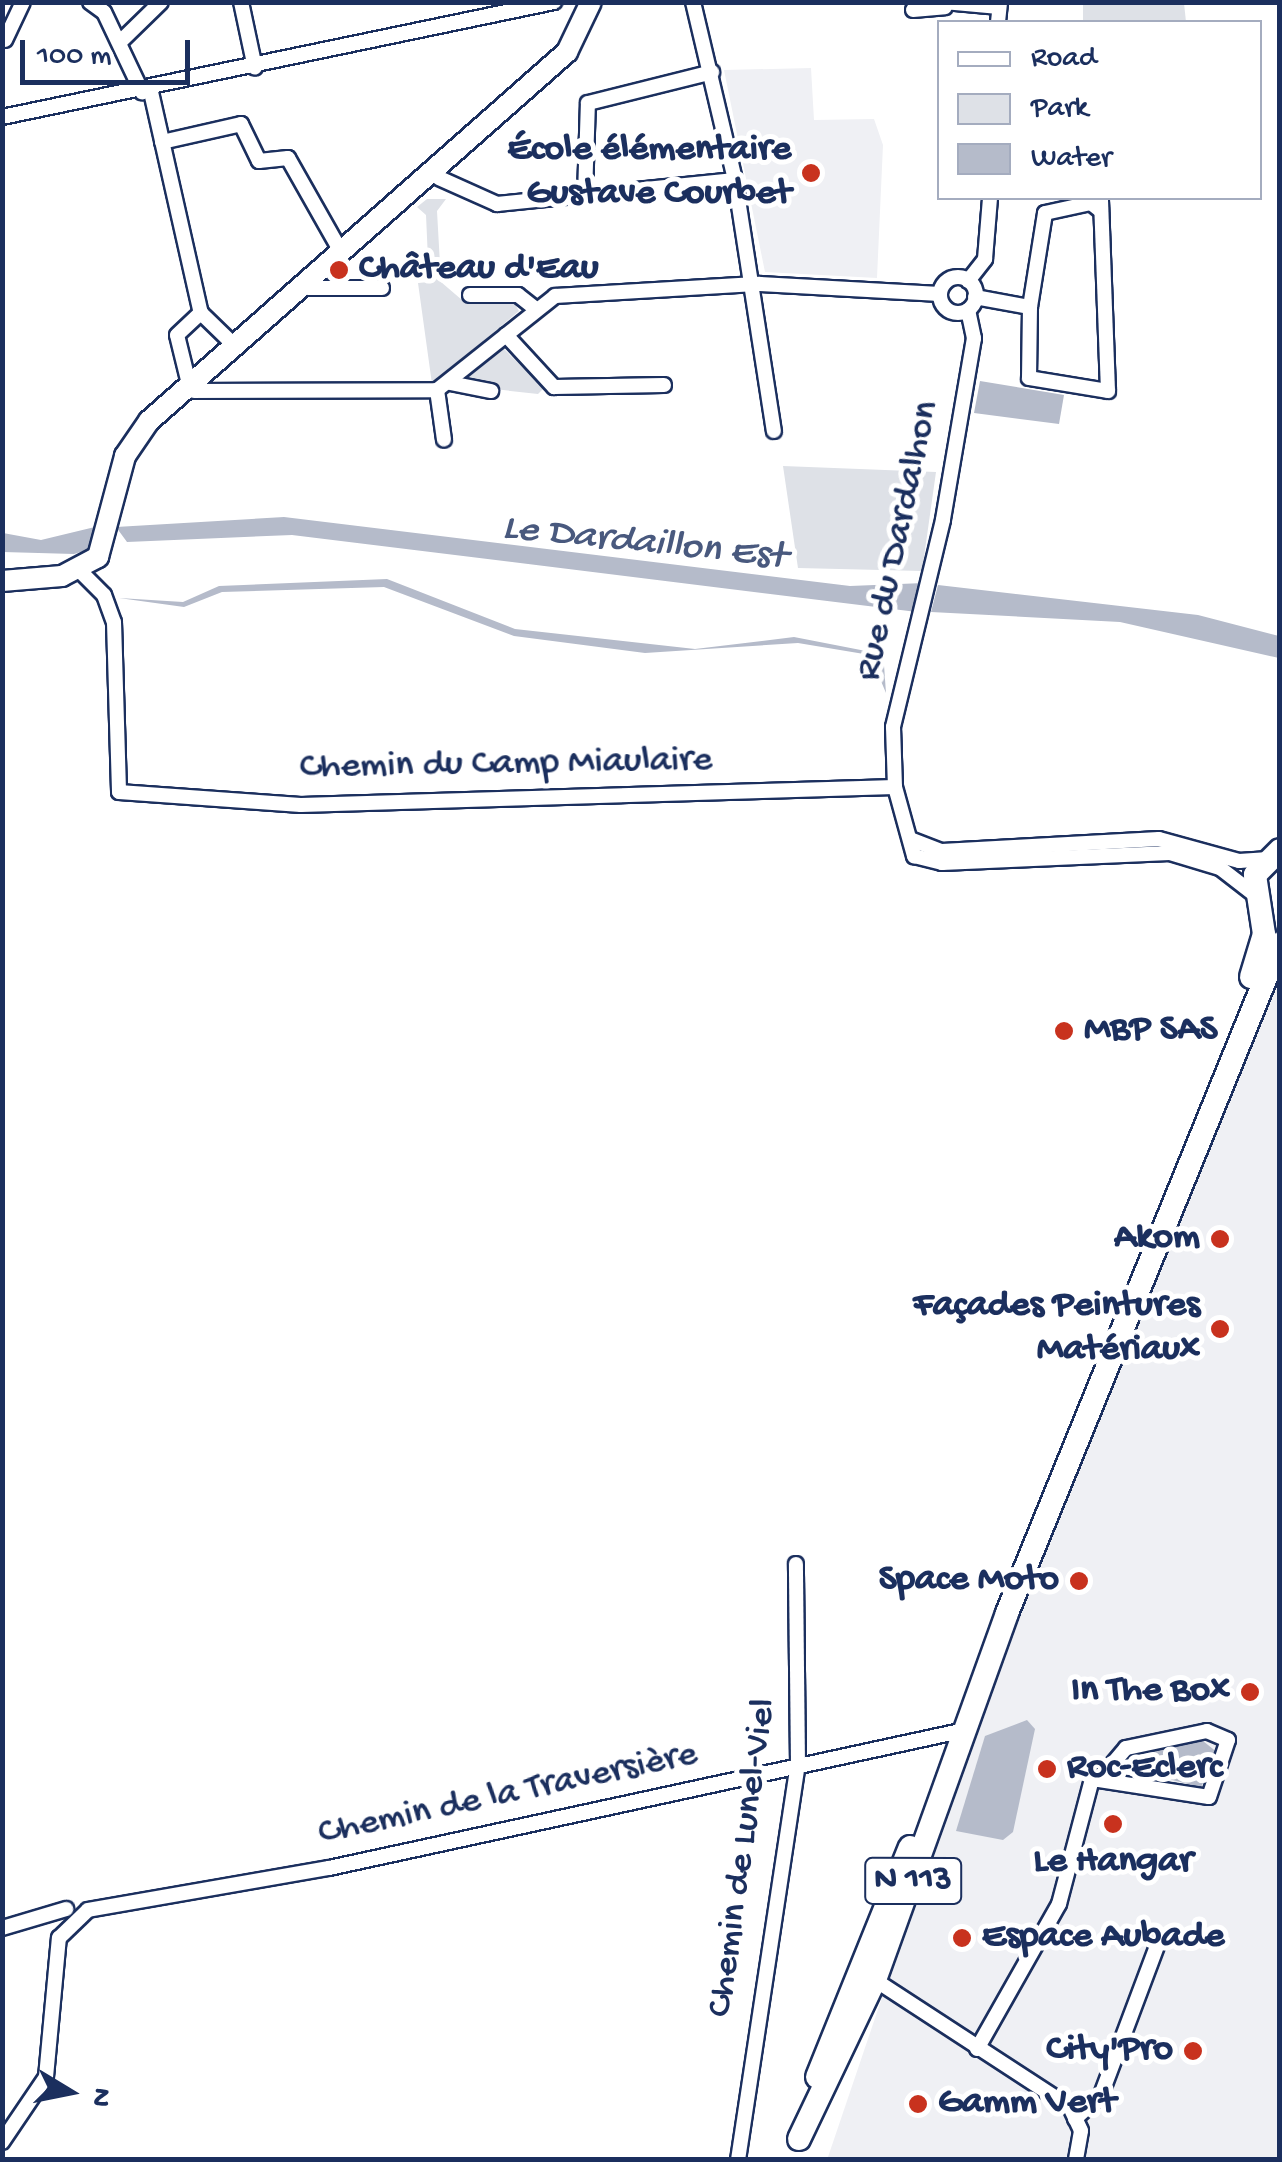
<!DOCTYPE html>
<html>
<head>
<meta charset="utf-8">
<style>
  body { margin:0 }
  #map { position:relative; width:1282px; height:2162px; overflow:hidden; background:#fff; font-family:"Gochi Hand",sans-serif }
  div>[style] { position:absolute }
  .built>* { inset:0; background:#eff0f4 }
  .green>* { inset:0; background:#dee1e7 }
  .water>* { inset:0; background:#b5bbca }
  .roads { filter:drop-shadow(2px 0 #1b2f5e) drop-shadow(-2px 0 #1b2f5e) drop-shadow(0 2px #1b2f5e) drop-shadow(0 -2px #1b2f5e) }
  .street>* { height:14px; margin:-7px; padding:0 7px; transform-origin:7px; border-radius:7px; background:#fff }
  .street>.ring { margin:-7px; padding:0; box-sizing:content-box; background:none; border:14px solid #fff; border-radius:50% }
  .secondary>* { height:20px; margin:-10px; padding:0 10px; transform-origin:10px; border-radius:10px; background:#fff }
  .primary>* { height:22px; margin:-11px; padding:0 11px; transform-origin:11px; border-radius:11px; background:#fff }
  .dots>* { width:28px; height:28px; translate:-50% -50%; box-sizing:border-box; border:5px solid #fff; border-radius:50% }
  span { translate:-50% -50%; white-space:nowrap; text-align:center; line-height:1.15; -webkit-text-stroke:10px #fff; paint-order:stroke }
  .shield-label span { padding:2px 8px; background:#fff; border:2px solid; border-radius:8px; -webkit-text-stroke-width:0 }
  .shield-label { font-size:35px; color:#1b2f5e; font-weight:700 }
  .poi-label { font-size:38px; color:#1b2f5e; font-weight:700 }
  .right { translate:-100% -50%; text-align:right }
  .left { translate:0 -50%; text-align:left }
  .street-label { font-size:38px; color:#1b2f5e }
  .water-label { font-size:40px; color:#49597e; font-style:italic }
  .frame { position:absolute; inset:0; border:5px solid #1b2f5e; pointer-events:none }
  .legend { position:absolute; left:937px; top:20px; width:325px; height:180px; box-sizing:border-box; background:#fff; border:2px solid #a4acbf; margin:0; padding:12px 18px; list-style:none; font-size:30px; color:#1b2f5e }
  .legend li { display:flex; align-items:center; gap:20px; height:50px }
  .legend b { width:50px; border:2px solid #a4acbf }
  .north { position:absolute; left:20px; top:2042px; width:100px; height:100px; -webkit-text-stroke:8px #fff; paint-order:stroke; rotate:100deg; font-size:28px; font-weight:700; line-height:40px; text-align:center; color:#1b2f5e }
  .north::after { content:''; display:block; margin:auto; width:35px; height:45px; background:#1b2f5e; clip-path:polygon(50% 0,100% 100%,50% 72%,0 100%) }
  .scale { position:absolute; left:20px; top:40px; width:170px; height:45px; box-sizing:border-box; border:5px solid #1b2f5e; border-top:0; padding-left:12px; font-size:30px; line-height:35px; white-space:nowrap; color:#1b2f5e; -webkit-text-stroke:8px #fff; paint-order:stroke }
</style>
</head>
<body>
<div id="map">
  <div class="built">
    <i style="clip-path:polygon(811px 68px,814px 120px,874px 119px,883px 145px,877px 278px,765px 272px,724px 70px)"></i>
    <i style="clip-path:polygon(1279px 959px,1279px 2159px,827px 2160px,976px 1720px)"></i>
  </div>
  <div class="green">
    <i style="clip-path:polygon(1083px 3px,1184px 3px,1186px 22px,1083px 22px)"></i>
    <i style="clip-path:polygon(427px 199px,446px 199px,437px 211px,441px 282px,462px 300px,511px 298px,519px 311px,432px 384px,418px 283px,429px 282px,426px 215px,417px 207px)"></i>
    <i style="clip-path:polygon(504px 349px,544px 388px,538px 394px,458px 385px)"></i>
    <i style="clip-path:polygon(783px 466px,936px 472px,922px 571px,798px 568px)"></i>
  </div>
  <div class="water">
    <i style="clip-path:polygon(980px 381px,1064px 395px,1059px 424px,974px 413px)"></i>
    <i style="clip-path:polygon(284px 517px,850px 586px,924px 583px,917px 612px,292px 535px,127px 542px,116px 527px)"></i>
    <i style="clip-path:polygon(99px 526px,90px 549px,74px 554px,3px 552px,3px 533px,41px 540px)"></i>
    <i style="clip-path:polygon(387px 579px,515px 629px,695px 649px,794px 637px,871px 652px,884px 665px,886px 693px,870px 655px,798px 643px,645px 653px,514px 636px,384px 587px,222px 592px,184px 607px,119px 598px,183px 602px,219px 586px)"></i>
    <i style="clip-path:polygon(938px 585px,1198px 615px,1279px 636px,1279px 658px,1120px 622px,931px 612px)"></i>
    <i style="clip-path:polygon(1027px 1720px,1035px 1729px,1013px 1832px,1003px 1840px,956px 1831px,985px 1736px)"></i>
    <i style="clip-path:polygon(1203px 1741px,1218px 1753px,1201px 1787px,1123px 1768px,1131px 1756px)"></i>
  </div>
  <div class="roads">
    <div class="street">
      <i style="left:90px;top:2px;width:17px;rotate:36deg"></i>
      <i style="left:104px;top:12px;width:89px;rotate:64.6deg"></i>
      <i style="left:241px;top:2px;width:67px;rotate:78deg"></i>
      <i style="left:693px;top:2px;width:183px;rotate:76.7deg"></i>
      <i style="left:735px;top:180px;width:254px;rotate:81.2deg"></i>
      <i style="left:944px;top:2px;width:55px;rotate:5.2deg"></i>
      <i style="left:913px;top:10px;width:32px;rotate:-5deg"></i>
      <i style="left:998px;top:22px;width:20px;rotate:-84deg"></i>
      <i style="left:5px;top:40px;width:42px;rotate:-64.7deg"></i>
      <i style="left:120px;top:42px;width:57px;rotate:-44.3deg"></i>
      <i style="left:151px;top:92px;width:227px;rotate:77.3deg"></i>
      <i style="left:201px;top:313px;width:46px;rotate:44.1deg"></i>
      <i style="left:2px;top:117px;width:564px;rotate:-11.77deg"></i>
      <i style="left:162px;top:142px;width:81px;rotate:-12.8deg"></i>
      <i style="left:241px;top:124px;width:41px;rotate:64.1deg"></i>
      <i style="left:259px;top:161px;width:29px;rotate:-6deg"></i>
      <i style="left:288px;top:158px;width:106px;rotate:60.5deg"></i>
      <i style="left:439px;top:178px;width:64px;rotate:24.1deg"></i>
      <i style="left:497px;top:204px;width:239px;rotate:-5.8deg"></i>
      <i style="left:585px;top:196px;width:93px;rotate:-88.2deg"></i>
      <i style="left:588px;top:103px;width:128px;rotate:-14deg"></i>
      <i class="ring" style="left:940px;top:277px;width:22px;height:22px"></i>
      <i style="left:968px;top:281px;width:28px;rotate:-52deg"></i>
      <i style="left:985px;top:259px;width:61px;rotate:-85.3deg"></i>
      <i style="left:308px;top:288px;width:74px"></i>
      <i style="left:470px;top:295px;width:48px"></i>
      <i style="left:518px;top:295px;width:23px;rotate:38deg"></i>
      <i style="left:975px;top:297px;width:56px;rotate:10.3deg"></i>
      <i style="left:1030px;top:307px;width:71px;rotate:90.8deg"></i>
      <i style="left:1029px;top:378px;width:80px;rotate:9.3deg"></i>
      <i style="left:1108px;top:391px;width:193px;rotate:-92.1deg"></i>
      <i style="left:1030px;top:307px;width:95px;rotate:-80.9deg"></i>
      <i style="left:1045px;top:213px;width:47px;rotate:-12.3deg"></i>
      <i style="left:1091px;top:203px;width:13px;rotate:39deg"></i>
      <i style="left:968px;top:310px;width:29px;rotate:78deg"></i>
      <i style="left:974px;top:338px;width:185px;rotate:99.7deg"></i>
      <i style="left:943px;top:520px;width:213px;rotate:103.6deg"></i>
      <i style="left:893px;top:727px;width:60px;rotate:88.1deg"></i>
      <i style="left:895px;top:787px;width:72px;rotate:74.6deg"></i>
      <i style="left:914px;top:856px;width:29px;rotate:14deg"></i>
      <i style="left:942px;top:863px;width:228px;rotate:-2.5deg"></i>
      <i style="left:1170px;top:853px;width:52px;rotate:16.7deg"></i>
      <i style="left:1220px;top:868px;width:44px;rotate:37.6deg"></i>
      <i style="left:506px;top:335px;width:71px;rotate:47.3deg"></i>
      <i style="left:554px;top:387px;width:110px;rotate:-1deg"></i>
      <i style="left:450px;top:383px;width:42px;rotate:11deg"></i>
      <i style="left:189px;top:384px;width:50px;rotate:-103.8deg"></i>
      <i style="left:177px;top:335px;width:33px;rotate:-43deg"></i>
      <i style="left:437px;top:390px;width:50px;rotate:82deg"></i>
      <i style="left:194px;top:391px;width:243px;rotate:-0.2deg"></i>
      <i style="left:437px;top:390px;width:151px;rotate:-38.5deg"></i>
      <i style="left:555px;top:296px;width:205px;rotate:-3.4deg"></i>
      <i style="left:760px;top:284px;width:180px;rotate:3.2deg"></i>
      <i style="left:79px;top:570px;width:35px;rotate:45deg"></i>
      <i style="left:104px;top:595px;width:29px;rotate:70deg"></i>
      <i style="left:114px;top:622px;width:170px;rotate:88.3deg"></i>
      <i style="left:119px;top:792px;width:182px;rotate:4.1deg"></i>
      <i style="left:301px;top:805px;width:594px;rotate:-1.74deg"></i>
      <i style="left:910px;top:839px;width:34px;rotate:21deg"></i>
      <i style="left:942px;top:851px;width:217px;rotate:-3.2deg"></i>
      <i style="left:1159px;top:839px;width:83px;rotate:15.4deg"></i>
      <i style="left:1239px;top:861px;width:26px;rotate:-4deg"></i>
      <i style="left:2px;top:1928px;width:67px;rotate:-16.5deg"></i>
      <i style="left:872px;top:1978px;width:236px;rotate:33.1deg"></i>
      <i style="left:1070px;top:2107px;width:26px;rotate:65deg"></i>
      <i style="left:1081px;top:2131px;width:29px;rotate:100deg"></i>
      <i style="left:977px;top:2049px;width:167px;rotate:-60.5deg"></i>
      <i style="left:1059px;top:1904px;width:129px;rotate:-75.2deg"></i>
      <i style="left:1092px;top:1779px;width:7px;rotate:8deg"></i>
      <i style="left:1099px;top:1780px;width:111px;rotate:8.8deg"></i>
      <i style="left:1209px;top:1797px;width:60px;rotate:-71.6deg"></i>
      <i style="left:1228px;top:1740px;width:23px;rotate:-157deg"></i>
      <i style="left:1207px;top:1731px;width:83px;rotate:168.1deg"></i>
      <i style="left:1126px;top:1748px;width:42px;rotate:130.2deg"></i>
      <i style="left:1075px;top:2119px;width:35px;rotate:-43deg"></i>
      <i style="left:1101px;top:2095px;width:159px;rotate:-69.4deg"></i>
      <i style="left:2px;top:2142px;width:78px;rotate:-55.9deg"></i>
      <i style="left:46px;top:2077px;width:140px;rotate:-84.7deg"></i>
      <i style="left:59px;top:1938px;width:40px;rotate:-44deg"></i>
      <i style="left:88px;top:1910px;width:245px;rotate:-9.9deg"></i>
      <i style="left:329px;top:1868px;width:642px;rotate:-12.24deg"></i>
      <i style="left:738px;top:2160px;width:401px;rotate:-81.4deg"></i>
      <i style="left:798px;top:1764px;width:200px;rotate:-90.6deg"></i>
    </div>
    <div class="secondary">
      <i style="left:2px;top:581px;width:60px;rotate:-4.8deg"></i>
      <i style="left:62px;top:576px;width:41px;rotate:-27.8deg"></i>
      <i style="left:98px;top:557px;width:105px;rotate:-75deg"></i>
      <i style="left:125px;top:456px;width:42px;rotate:-55.6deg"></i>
      <i style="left:149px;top:421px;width:558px;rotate:-41.44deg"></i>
      <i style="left:567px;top:52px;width:55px;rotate:-64.4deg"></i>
    </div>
    <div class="primary">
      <i style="left:1251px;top:977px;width:45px;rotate:-73.2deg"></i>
      <i style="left:1264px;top:934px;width:60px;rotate:-98.7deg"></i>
      <i style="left:1255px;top:875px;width:35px;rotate:-45deg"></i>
      <i style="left:817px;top:2077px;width:248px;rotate:-68deg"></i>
      <i style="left:799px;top:2139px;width:176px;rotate:-64.5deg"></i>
      <i style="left:875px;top:1980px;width:390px;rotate:-70.2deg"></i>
      <i style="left:1007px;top:1613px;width:723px;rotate:-67.83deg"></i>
    </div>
  </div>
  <div class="dots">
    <i style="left:811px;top:173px;background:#c8321e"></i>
    <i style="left:339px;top:270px;background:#c8321e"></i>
    <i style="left:1064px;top:1031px;background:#c8321e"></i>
    <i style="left:1220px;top:1239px;background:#c8321e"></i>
    <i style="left:1220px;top:1329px;background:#c8321e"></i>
    <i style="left:1079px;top:1581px;background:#c8321e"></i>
    <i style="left:1250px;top:1692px;background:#c8321e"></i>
    <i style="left:1047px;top:1769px;background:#c8321e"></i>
    <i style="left:1113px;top:1824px;background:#c8321e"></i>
    <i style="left:962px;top:1938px;background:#c8321e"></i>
    <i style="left:1193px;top:2051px;background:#c8321e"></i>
    <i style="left:918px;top:2104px;background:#c8321e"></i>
  </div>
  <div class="shield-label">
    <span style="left:913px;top:1881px">N 113</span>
  </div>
  <div class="poi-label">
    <span class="right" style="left:791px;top:173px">École élémentaire<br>Gustave Courbet</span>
    <span class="left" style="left:359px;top:270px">Château d'Eau</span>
    <span class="left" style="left:1084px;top:1031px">MBP SAS</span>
    <span class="right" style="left:1200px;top:1239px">Akom</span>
    <span class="right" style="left:1200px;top:1329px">Façades Peintures<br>Matériaux</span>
    <span class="right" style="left:1059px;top:1581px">Space Moto</span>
    <span class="right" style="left:1230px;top:1692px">In The Box</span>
    <span class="left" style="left:1067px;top:1769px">Roc-Eclerc</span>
    <span style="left:1113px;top:1863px">Le Hangar</span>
    <span class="left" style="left:982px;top:1938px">Espace Aubade</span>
    <span class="right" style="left:1173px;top:2051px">City'Pro</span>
    <span class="left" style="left:938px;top:2104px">Gamm Vert</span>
  </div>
  <div class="street-label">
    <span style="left:899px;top:541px;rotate:-78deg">Rue du Dardalhon</span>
    <span style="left:506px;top:765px;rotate:-1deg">Chemin du Camp Miaulaire</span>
    <span style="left:508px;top:1795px;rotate:-12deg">Chemin de la Traversière</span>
    <span style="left:744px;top:1858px;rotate:-82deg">Chemin de Lunel-Viel</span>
  </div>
  <div class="water-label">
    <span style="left:644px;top:544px;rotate:6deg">Le Dardaillon Est</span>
  </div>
  <div class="frame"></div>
  <ul class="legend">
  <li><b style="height:12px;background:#fff"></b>Road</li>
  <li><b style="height:28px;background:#dee1e7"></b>Park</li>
  <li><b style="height:28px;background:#b5bbca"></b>Water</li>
  </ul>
  <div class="north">N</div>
  <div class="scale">100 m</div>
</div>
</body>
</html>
